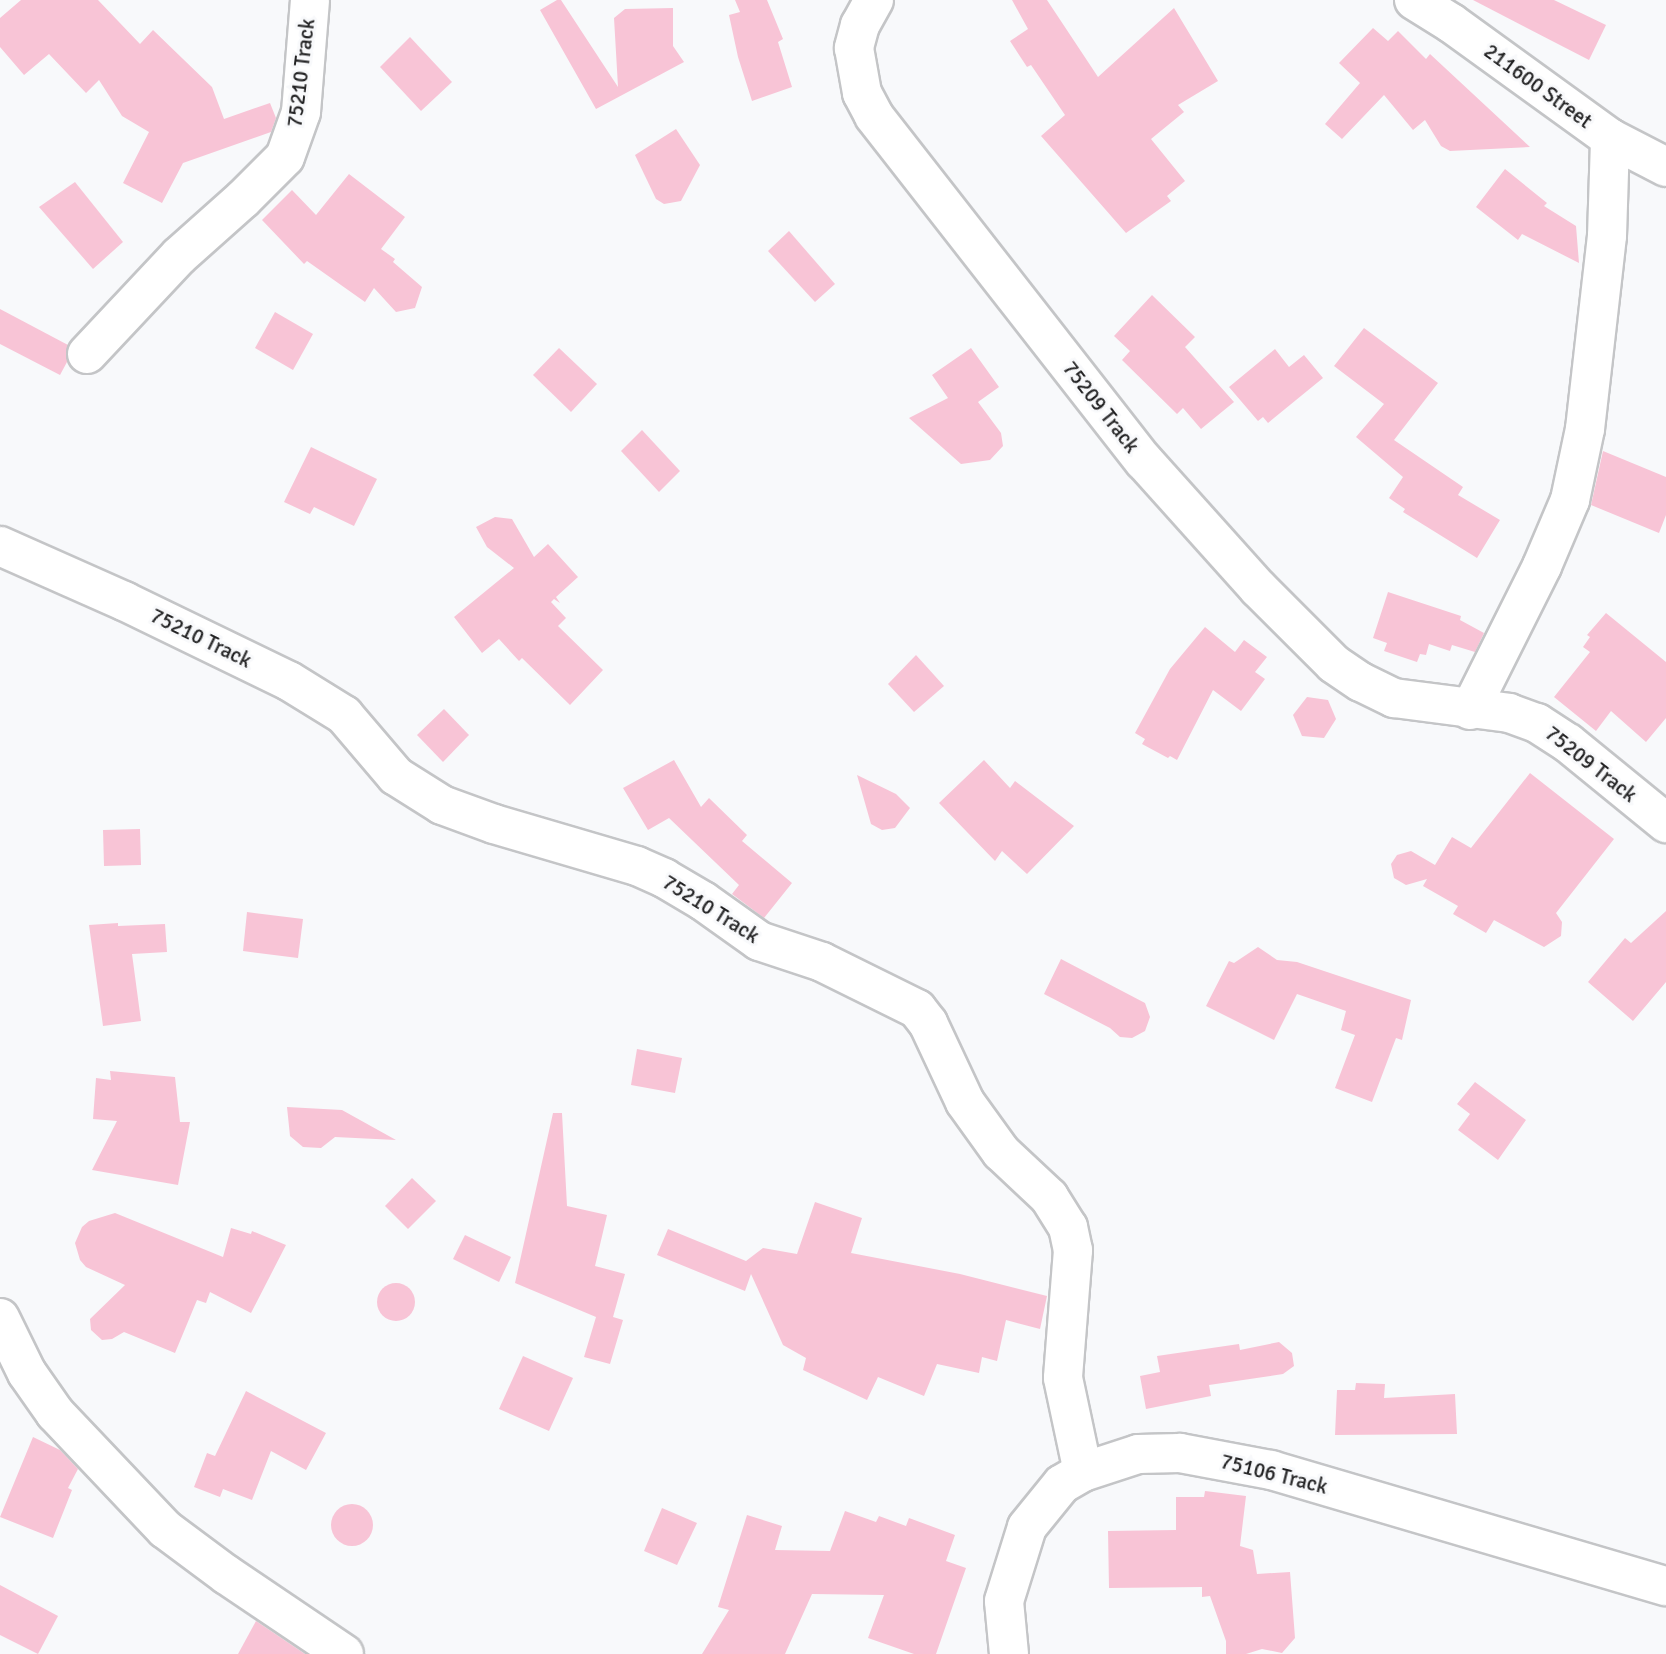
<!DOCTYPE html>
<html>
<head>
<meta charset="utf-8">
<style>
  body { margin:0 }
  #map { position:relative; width:1666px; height:1654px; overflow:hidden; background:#f8f9fb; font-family:Signika,sans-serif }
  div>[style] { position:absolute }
  .building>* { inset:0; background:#f8c4d6 }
  .round { border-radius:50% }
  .roads { filter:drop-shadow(2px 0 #c4c5c7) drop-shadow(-2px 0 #c4c5c7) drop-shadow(0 2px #c4c5c7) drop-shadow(0 -2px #c4c5c7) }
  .minor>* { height:38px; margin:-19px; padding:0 19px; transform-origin:19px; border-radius:19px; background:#fff }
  span { translate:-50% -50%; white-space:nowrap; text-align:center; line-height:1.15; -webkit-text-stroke:6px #f8f9fb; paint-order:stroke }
  .street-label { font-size:21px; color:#222223 }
</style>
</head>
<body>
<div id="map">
  <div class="building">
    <i style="clip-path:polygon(21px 0,98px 0,140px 44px,153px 30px,212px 87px,224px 119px,270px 103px,276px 118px,271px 132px,183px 163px,162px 203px,123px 183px,149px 132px,122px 116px,99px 80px,86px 93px,49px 54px,24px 75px,0 47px,0 18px)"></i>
    <i style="clip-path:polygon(557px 0,561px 0,618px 87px,614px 18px,625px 9px,673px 8px,673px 46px,684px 62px,596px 109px,540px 10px)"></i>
    <i style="clip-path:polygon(735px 0,767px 0,783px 39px,778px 42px,792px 87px,752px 101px,738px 57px,729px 15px,740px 12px)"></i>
    <i style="clip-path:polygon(1012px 0,1047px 0,1098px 77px,1174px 8px,1218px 81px,1178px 105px,1184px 112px,1151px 139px,1185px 181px,1167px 196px,1171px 201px,1126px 233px,1041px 136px,1065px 115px,1031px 65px,1027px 67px,1010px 41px,1028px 29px)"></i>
    <i style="clip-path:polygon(1473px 0,1554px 0,1606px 25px,1589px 60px)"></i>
    <i style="clip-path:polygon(1373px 28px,1388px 41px,1398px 31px,1426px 59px,1430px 54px,1530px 147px,1450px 151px,1441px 146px,1425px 120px,1413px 130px,1384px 95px,1342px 139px,1325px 124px,1360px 83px,1339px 63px)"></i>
    <i style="clip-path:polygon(410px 37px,452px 82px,421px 111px,380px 67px)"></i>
    <i style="clip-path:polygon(676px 129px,700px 165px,681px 201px,664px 204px,656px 199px,635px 155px)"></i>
    <i style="clip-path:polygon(1505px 169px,1547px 203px,1544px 206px,1576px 226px,1579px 263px,1522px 234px,1518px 240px,1476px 207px)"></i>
    <i style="clip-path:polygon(349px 174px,405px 217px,381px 249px,395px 259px,393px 262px,422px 287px,415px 308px,396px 312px,374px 288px,365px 302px,307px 261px,304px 264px,262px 220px,292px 190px,316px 215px)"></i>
    <i style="clip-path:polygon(75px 182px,123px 242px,93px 269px,39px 207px)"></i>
    <i style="clip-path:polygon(789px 231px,835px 284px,815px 302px,768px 251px)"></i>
    <i style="clip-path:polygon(1152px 295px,1195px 337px,1185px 347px,1234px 402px,1201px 429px,1183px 408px,1177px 414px,1122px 360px,1130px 351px,1114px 336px)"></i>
    <i style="clip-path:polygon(0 309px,68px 345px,67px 362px,60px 375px,0 344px)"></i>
    <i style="clip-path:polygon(275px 312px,313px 334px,293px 370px,255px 348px)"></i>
    <i style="clip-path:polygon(1364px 328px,1438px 383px,1394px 440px,1463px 487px,1458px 495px,1500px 520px,1477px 558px,1403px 512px,1405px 509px,1389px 498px,1403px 477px,1356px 437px,1384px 404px,1334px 366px)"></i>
    <i style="clip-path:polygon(559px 348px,597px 384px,571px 412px,533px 375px)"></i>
    <i style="clip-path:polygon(971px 348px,999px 387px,978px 402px,1001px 433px,1003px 446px,990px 460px,961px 464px,909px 418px,948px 398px,932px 375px)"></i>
    <i style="clip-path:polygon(1275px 349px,1289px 367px,1304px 355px,1323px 378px,1268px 423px,1263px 417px,1258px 421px,1229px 387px)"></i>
    <i style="clip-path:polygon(642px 430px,680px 471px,659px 492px,621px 451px)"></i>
    <i style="clip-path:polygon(311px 447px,377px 479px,354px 526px,314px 507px,310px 514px,284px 502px)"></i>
    <i style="clip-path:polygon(1603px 451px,1666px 477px,1666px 515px,1659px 533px,1591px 505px)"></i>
    <i style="clip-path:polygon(495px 517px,512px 519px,534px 557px,548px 544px,578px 577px,556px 597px,560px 603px,554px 599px,551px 602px,566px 618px,558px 626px,603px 670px,570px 705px,522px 658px,519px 661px,499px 639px,482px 653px,454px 617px,514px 568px,487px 547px,476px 527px)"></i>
    <i style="clip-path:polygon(1388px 592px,1461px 616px,1460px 620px,1484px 633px,1475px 652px,1452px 645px,1450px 651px,1429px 644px,1426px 655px,1420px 654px,1417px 662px,1384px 651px,1387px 643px,1373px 638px)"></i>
    <i style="clip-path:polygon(1606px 613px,1666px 662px,1666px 718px,1646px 742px,1611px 711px,1596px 731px,1554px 697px,1590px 652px,1583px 647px,1590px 637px,1587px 635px)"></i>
    <i style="clip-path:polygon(1205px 627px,1235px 652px,1244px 640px,1267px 657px,1255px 672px,1265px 679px,1241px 711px,1213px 690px,1177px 760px,1170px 756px,1168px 758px,1142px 744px,1145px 739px,1135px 733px,1170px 669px)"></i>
    <i style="clip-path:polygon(916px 655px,944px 686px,914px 712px,888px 684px)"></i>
    <i style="clip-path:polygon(1307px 697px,1328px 700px,1336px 719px,1324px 738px,1302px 736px,1293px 715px)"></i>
    <i style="clip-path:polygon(444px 709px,469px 735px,443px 762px,417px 735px)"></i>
    <i style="clip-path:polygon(674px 760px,701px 807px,709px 798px,747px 835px,742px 841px,792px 883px,764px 918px,732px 894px,739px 885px,669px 818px,648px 830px,623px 788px)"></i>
    <i style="clip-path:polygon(984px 760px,1010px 788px,1015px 781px,1074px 826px,1027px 874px,1002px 851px,995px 861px,939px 803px)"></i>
    <i style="clip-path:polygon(1530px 773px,1614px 839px,1556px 913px,1562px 922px,1561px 936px,1544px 947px,1494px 920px,1486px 933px,1453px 914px,1458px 906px,1423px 886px,1427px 879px,1406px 885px,1394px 878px,1391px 864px,1397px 855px,1411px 851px,1435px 865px,1452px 837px,1471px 848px)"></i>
    <i style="clip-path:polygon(857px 775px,896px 794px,910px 808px,895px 828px,882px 830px,871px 824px)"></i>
    <i style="clip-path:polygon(140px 829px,141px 865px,104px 866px,103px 830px)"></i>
    <i style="clip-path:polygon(1666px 911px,1666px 982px,1633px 1021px,1588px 982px,1625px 938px,1631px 943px)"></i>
    <i style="clip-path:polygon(247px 912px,303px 919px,298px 958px,243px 951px)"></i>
    <i style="clip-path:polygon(118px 923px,118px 926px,165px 924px,167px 952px,132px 954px,141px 1021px,103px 1026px,89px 925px)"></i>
    <i style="clip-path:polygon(1258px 947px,1277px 960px,1297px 962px,1411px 1000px,1402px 1040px,1396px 1038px,1372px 1102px,1335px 1088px,1355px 1035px,1341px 1030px,1346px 1011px,1297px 994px,1274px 1040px,1206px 1006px,1229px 961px,1234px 963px)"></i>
    <i style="clip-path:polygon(1061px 959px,1145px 1003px,1150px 1017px,1145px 1031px,1132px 1038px,1120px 1037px,1110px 1028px,1044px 994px)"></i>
    <i style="clip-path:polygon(637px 1049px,682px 1058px,675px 1093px,631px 1085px)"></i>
    <i style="clip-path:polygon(110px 1071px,175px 1077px,180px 1122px,190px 1122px,178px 1185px,92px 1170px,117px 1121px,93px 1119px,96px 1078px,111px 1080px)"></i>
    <i style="clip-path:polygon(1475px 1082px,1526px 1120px,1498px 1160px,1458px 1130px,1470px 1114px,1457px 1104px)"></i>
    <i style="clip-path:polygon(287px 1107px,342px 1110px,396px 1140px,335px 1137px,321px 1148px,303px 1147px,290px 1136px)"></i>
    <i style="clip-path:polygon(553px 1113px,562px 1113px,567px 1206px,607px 1215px,595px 1266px,625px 1274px,613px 1317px,623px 1320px,610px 1364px,584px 1357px,596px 1317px,515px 1283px)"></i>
    <i style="clip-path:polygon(412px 1178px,436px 1201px,408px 1229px,385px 1206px)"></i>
    <i style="clip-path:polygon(815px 1202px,862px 1218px,851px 1253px,960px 1274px,1047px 1296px,1040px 1329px,1006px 1320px,997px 1361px,982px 1357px,979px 1373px,937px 1364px,924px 1396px,878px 1377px,867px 1400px,803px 1370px,806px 1358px,783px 1345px,751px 1274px,745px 1291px,657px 1255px,668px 1229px,746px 1261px,763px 1248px,797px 1254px)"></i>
    <i style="clip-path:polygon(115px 1213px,223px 1257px,231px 1228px,251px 1234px,252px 1231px,286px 1245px,251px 1313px,210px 1292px,206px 1303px,197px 1300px,175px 1353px,124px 1332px,112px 1339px,102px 1340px,91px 1330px,90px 1319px,125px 1285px,86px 1267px,80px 1260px,75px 1243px,82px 1227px,89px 1221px)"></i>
    <i style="clip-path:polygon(465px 1235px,511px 1257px,499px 1282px,453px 1259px)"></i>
    <i class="round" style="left:377px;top:1283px;width:38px;height:38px"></i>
    <i style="clip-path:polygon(1279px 1342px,1292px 1353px,1294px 1366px,1283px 1374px,1209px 1385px,1211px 1396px,1146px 1409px,1140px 1376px,1160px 1372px,1157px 1356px,1239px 1344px,1240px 1350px)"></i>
    <i style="clip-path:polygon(523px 1356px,573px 1378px,549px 1431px,499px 1409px)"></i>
    <i style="clip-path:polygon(1356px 1383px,1385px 1384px,1384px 1398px,1455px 1394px,1457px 1434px,1335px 1435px,1337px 1390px,1355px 1390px)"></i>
    <i style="clip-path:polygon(246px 1391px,326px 1433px,306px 1470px,271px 1451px,252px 1500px,223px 1489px,220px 1497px,194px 1487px,207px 1453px,215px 1456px)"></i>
    <i style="clip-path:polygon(33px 1437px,60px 1450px,78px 1469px,68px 1488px,72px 1490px,53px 1538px,0 1517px)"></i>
    <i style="clip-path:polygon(1205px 1491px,1246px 1496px,1240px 1546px,1253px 1550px,1257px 1574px,1290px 1572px,1295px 1638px,1282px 1653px,1262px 1649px,1246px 1654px,1226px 1654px,1226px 1641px,1210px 1596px,1202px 1597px,1202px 1587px,1109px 1588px,1108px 1531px,1176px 1530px,1176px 1497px,1204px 1497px)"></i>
    <i class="round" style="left:331px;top:1504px;width:42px;height:42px"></i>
    <i style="clip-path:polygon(662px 1508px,697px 1523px,677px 1565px,644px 1551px)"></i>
    <i style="clip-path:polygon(845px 1511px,876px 1522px,879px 1516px,906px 1526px,909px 1518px,955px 1535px,946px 1561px,966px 1568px,936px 1654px,914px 1654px,868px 1638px,884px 1595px,812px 1594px,785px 1654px,702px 1654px,729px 1610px,718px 1607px,747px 1515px,782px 1526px,775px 1550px,830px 1551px)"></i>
    <i style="clip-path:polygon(0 1585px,58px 1616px,38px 1654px,0 1635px)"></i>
    <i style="clip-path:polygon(256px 1621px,305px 1654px,238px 1654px)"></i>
  </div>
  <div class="roads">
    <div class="minor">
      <i style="left:874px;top:0;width:29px;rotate:119deg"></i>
      <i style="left:860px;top:25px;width:24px;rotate:105deg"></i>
      <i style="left:854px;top:48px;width:46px;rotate:79.9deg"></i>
      <i style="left:862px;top:93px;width:26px;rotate:62deg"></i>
      <i style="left:874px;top:116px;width:438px;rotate:52deg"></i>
      <i style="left:1144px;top:461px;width:171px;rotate:48.1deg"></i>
      <i style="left:1258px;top:588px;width:107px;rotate:45deg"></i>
      <i style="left:1334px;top:664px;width:32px;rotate:34deg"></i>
      <i style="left:1361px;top:682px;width:37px;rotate:26deg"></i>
      <i style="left:1394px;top:698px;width:116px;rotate:7.4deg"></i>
      <i style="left:1509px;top:713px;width:30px;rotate:20deg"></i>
      <i style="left:1537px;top:723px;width:37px;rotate:33deg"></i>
      <i style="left:1568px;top:743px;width:127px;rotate:39.2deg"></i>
      <i style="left:1414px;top:0;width:44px;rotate:31.9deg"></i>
      <i style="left:1451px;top:23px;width:196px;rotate:35.9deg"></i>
      <i style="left:1610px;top:138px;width:63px;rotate:27.4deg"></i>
      <i style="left:87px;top:354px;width:134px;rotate:-46.8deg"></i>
      <i style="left:179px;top:256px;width:86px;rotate:-41.7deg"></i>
      <i style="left:243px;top:199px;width:59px;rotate:-45deg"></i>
      <i style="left:285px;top:157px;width:48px;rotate:-70.4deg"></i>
      <i style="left:301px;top:112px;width:112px;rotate:-85.4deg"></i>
      <i style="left:0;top:546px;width:136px;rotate:23.9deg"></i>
      <i style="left:124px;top:601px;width:183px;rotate:25.9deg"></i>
      <i style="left:289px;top:681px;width:65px;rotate:31.7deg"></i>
      <i style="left:344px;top:715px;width:80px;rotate:49.6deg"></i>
      <i style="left:396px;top:776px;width:54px;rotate:32.2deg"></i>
      <i style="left:442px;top:805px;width:55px;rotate:20.1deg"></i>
      <i style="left:494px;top:824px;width:149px;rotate:16.4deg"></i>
      <i style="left:637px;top:866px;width:30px;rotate:24deg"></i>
      <i style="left:664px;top:878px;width:45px;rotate:30.5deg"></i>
      <i style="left:703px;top:901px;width:69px;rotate:35.5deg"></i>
      <i style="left:759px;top:941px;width:66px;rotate:18.4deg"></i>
      <i style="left:822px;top:962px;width:106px;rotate:26.3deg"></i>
      <i style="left:917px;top:1009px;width:18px;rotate:52deg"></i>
      <i style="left:928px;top:1023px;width:87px;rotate:64.9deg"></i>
      <i style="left:965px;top:1102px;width:62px;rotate:54.2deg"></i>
      <i style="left:1001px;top:1152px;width:66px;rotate:43.2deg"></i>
      <i style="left:1049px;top:1197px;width:36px;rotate:58deg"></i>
      <i style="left:1068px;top:1227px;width:24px;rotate:78deg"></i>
      <i style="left:1073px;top:1250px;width:128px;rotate:94.5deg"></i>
      <i style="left:1063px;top:1378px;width:96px;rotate:78deg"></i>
      <i style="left:1470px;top:710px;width:161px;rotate:-63.4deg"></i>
      <i style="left:1542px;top:566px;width:72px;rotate:-67deg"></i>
      <i style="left:1570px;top:500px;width:73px;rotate:-78.1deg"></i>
      <i style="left:1585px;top:429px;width:194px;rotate:-83.5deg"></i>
      <i style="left:1607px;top:236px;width:98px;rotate:-88.2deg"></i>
      <i style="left:0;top:1318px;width:61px;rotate:63.9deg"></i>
      <i style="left:27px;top:1373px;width:49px;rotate:55deg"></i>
      <i style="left:55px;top:1413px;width:160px;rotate:46.5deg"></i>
      <i style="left:165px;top:1529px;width:77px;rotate:36.6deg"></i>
      <i style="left:227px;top:1575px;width:141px;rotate:34deg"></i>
      <i style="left:1009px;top:1654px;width:53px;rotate:-95.4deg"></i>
      <i style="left:1004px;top:1601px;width:77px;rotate:-72.7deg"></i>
      <i style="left:1027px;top:1527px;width:55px;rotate:-50.9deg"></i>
      <i style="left:1062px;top:1484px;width:24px;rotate:-30deg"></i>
      <i style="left:1083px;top:1472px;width:58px;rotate:-18.1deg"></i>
      <i style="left:1138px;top:1454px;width:42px;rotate:-1.4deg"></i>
      <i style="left:1180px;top:1453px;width:93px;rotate:10.6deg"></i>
      <i style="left:1271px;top:1470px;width:412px;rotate:16.4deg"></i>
    </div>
  </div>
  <div class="street-label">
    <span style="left:301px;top:73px;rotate:-83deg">75210 Track</span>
    <span style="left:1538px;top:86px;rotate:36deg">211600 Street</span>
    <span style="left:1101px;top:407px;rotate:52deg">75209 Track</span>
    <span style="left:201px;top:638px;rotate:26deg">75210 Track</span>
    <span style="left:1591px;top:764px;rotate:38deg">75209 Track</span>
    <span style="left:711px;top:909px;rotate:32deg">75210 Track</span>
    <span style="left:1274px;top:1474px;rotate:14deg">75106 Track</span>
  </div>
</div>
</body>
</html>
